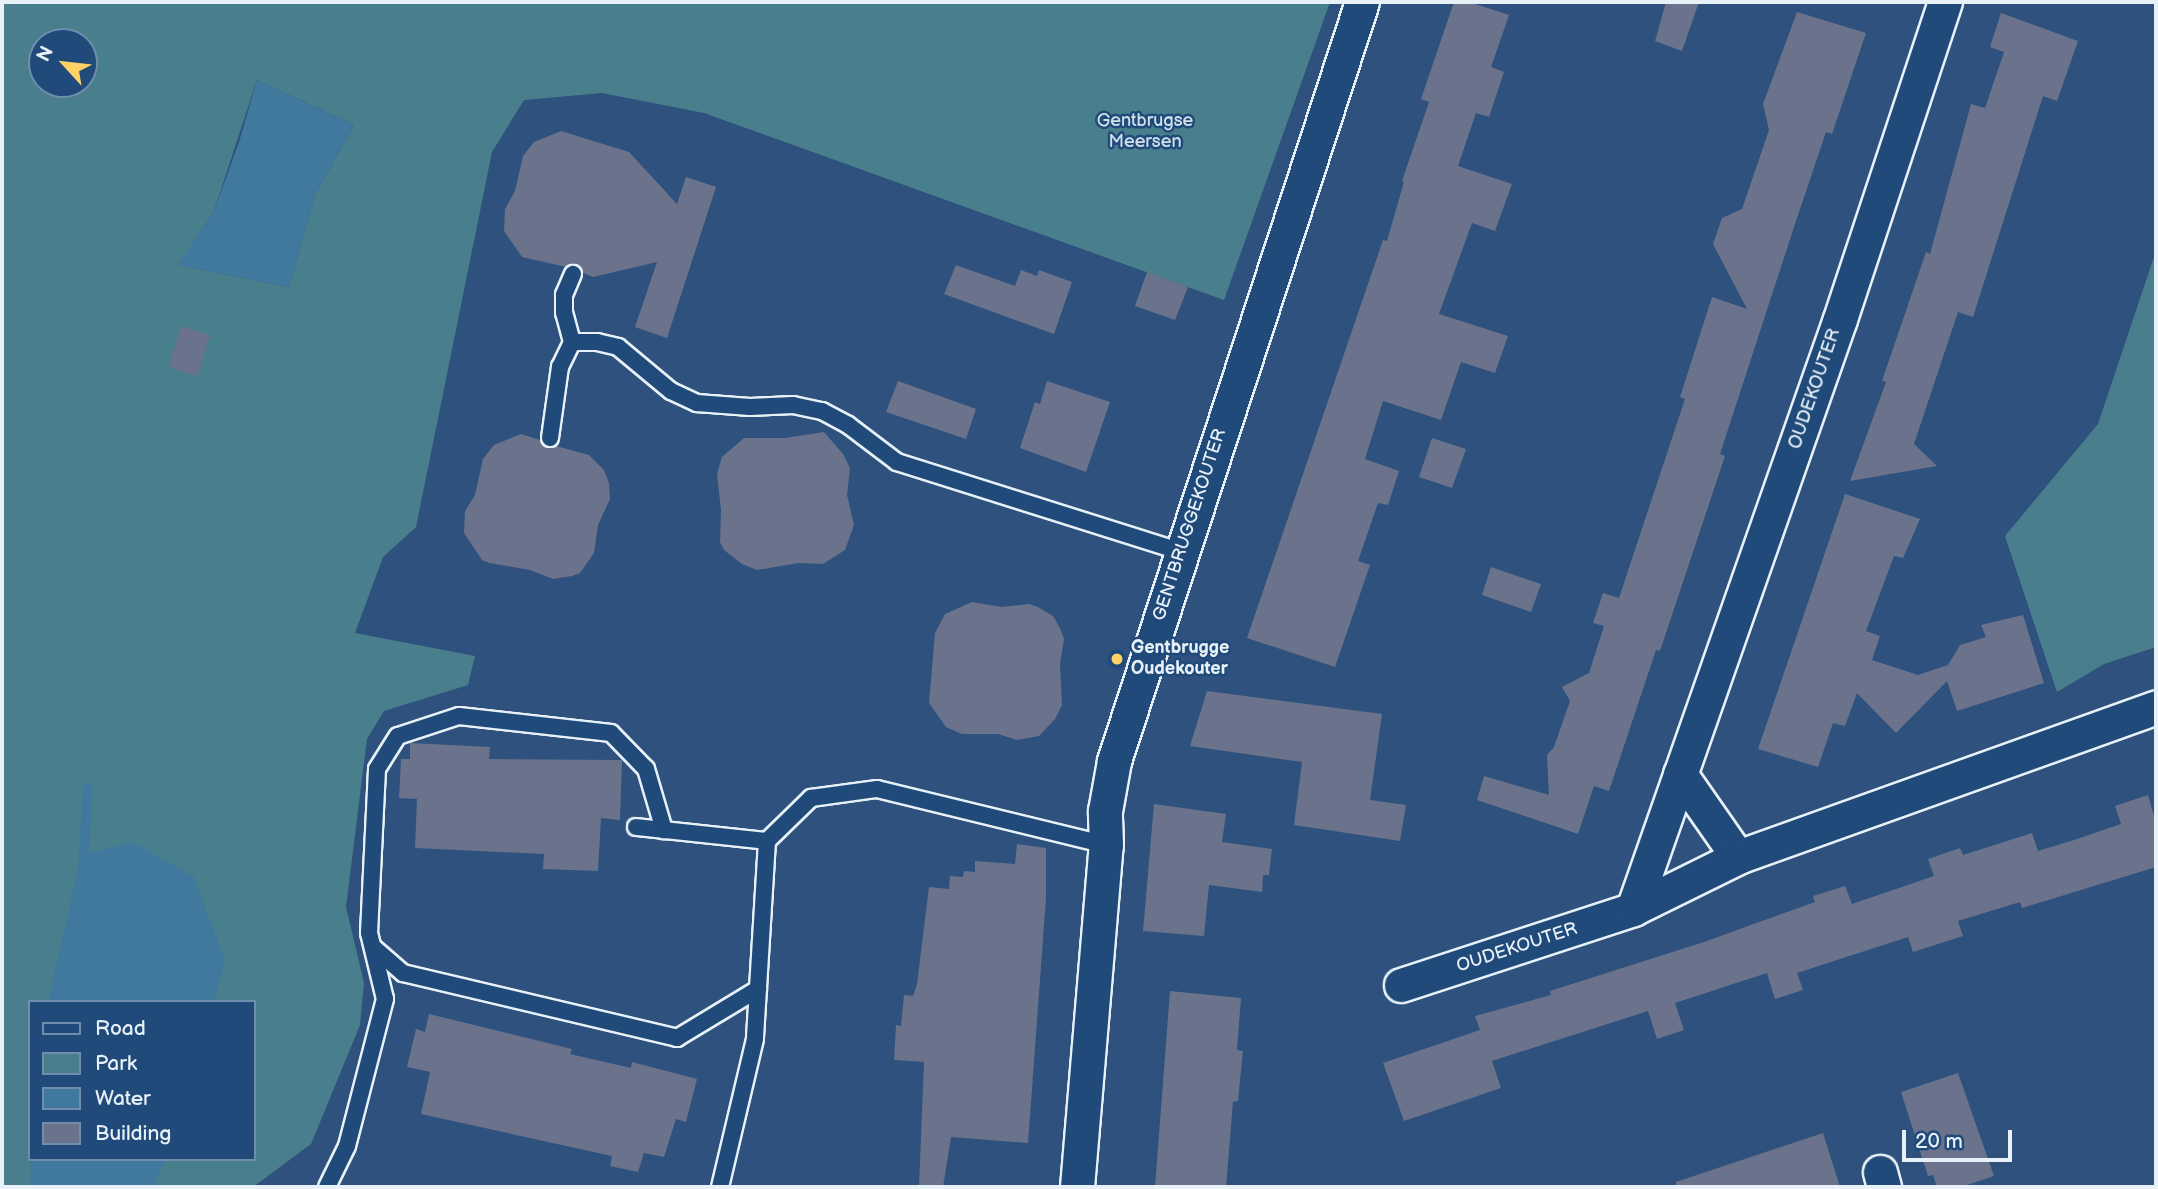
<!DOCTYPE html>
<html>
<head>
<meta charset="utf-8">
<style>
  body { margin:0 }
  #map { position:relative; width:2158px; height:1189px; overflow:hidden; background:#2e527d; font-family:"Balsamiq Sans",sans-serif }
  div>[style] { position:absolute }
  .green>* { inset:0; background:#497f8d }
  .water>* { inset:0; background:#41789d }
  .stream>* { height:10px; margin:-5px; padding:0 5px; transform-origin:5px; border-radius:5px; background:#41789d }
  .building>* { inset:0; background:#6a738b }
  .roads { filter:drop-shadow(2px 0 #e8f1f8) drop-shadow(-2px 0 #e8f1f8) drop-shadow(0 2px #e8f1f8) drop-shadow(0 -2px #e8f1f8) }
  .lane>* { height:16px; margin:-8px; padding:0 8px; transform-origin:8px; border-radius:8px; background:#1f4a7a }
  .street>* { height:33px; margin:-16.5px; padding:0 16.5px; transform-origin:16.5px; border-radius:16.5px; background:#1f4a7a }
  .dots>* { width:19px; height:19px; translate:-50% -50%; box-sizing:border-box; border:4px solid #1f4a7a; border-radius:50% }
  span { translate:-50% -50%; white-space:nowrap; text-align:center; line-height:1.15; -webkit-text-stroke:5px #1f4a7a; paint-order:stroke }
  .park-label { font-size:18px; color:#d0e0e8 }
  .street-label { font-size:18px; color:#e8f1f8 }
  .poi-label { font-size:18px; color:#e8f1f8; font-weight:700 }
  .left { translate:0 -50%; text-align:left }
  .frame { position:absolute; inset:0; border:4px solid #e8f1f8; pointer-events:none }
  .legend { position:absolute; left:28px; top:1000px; width:228px; height:161px; box-sizing:border-box; background:#1f4a7a; border:2px solid #6f8dac; margin:0; padding:9px 12px; list-style:none; font-size:21px; color:#e8f1f8 }
  .legend li { display:flex; align-items:center; gap:14px; height:35px }
  .legend b { width:35px; border:2px solid #6f8dac }
  .north { position:absolute; left:28px; top:28px; width:70px; height:70px; box-sizing:border-box; background:#1f4a7a; border:2px solid #6f8dac; border-radius:50%; rotate:297deg; font-size:19px; font-weight:700; line-height:28px; text-align:center; color:#e8f1f8 }
  .north::after { content:''; display:block; margin:auto; width:24px; height:32px; background:#ffd166; clip-path:polygon(50% 0,100% 100%,50% 72%,0 100%) }
  .scale { position:absolute; left:1902px; top:1130px; width:110px; height:32px; box-sizing:border-box; border:4px solid #e8f1f8; border-top:0; padding-left:9px; font-size:21px; line-height:24px; white-space:nowrap; color:#e8f1f8; -webkit-text-stroke:5px #1f4a7a; paint-order:stroke }
</style>
</head>
<body>
<div id="map">
  <div class="green">
    <i style="clip-path:polygon(evenodd,2px 2px,1330px 2px,1224px 300px,704px 113px,602px 93px,524px 100px,492px 152px,416px 527px,383px 557px,355px 633px,475px 656px,468px 685px,384px 711px,367px 739px,346px 907px,364px 983px,360px 1025px,311px 1144px,253px 1187px,2px 1187px,2px 2px,42px 42px,84px 42px,84px 84px,42px 84px,42px 42px,2px 2px,257px 80px,354px 125px,315px 194px,289px 287px,179px 265px,214px 211px,257px 80px,2px 2px,30px 1002px,254px 1002px,254px 1159px,30px 1159px,30px 1002px)"></i>
    <i style="clip-path:polygon(2156px 251px,2156px 647px,2104px 664px,2057px 692px,2005px 536px,2098px 424px)"></i>
  </div>
  <div class="water">
    <i style="clip-path:polygon(257px 80px,354px 125px,315px 194px,289px 287px,178px 265px,214px 211px,239px 142px)"></i>
    <i style="clip-path:polygon(132px 842px,194px 877px,225px 961px,214px 1002px,48px 1002px,81px 856px)"></i>
    <i style="clip-path:polygon(31px 1159px,169px 1159px,161px 1168px,154px 1187px,30px 1187px)"></i>
  </div>
  <div class="stream">
    <i style="left:83px;top:869px;width:81px;rotate:-86.5deg"></i>
  </div>
  <div class="building">
    <i style="clip-path:polygon(1454px 2px,1469px 2px,1509px 15px,1491px 67px,1504px 72px,1489px 117px,1476px 113px,1458px 166px,1512px 184px,1495px 231px,1472px 223px,1439px 314px,1508px 336px,1495px 373px,1461px 362px,1441px 420px,1383px 401px,1365px 459px,1399px 471px,1388px 505px,1378px 503px,1358px 561px,1370px 565px,1335px 667px,1247px 638px,1383px 240px,1387px 241px,1404px 182px,1402px 181px,1429px 102px,1421px 99px)"></i>
    <i style="clip-path:polygon(1666px 2px,1699px 2px,1682px 51px,1655px 41px)"></i>
    <i style="clip-path:polygon(1797px 12px,1866px 33px,1832px 134px,1826px 132px,1795px 224px,1720px 454px,1725px 456px,1660px 651px,1656px 650px,1609px 791px,1594px 786px,1578px 834px,1477px 800px,1484px 776px,1549px 795px,1547px 755px,1554px 747px,1570px 701px,1562px 687px,1589px 673px,1604px 626px,1593px 623px,1603px 593px,1619px 598px,1685px 399px,1680px 397px,1712px 297px,1747px 309px,1713px 244px,1722px 218px,1742px 209px,1769px 130px,1763px 104px)"></i>
    <i style="clip-path:polygon(2001px 13px,2078px 41px,2057px 101px,2043px 96px,1973px 317px,1958px 312px,1914px 444px,1937px 466px,1850px 481px,1886px 382px,1882px 381px,1926px 252px,1930px 254px,1971px 104px,1985px 108px,2004px 52px,1990px 47px)"></i>
    <i style="clip-path:polygon(561px 131px,629px 152px,677px 204px,686px 177px,716px 187px,667px 338px,635px 327px,657px 262px,593px 277px,583px 273px,576px 264px,566px 267px,522px 257px,504px 231px,505px 209px,515px 191px,523px 156px,534px 142px)"></i>
    <i style="clip-path:polygon(956px 265px,1015px 286px,1021px 270px,1037px 276px,1039px 270px,1072px 282px,1054px 334px,944px 294px)"></i>
    <i style="clip-path:polygon(1147px 272px,1188px 287px,1175px 320px,1135px 306px)"></i>
    <i style="clip-path:polygon(181px 326px,210px 335px,197px 376px,169px 367px)"></i>
    <i style="clip-path:polygon(898px 381px,976px 409px,966px 439px,886px 412px)"></i>
    <i style="clip-path:polygon(1047px 381px,1110px 402px,1086px 472px,1020px 448px,1035px 402px,1040px 404px)"></i>
    <i style="clip-path:polygon(824px 432px,843px 454px,850px 468px,847px 495px,854px 525px,845px 550px,823px 564px,799px 563px,757px 570px,742px 564px,724px 550px,720px 542px,721px 510px,717px 474px,722px 457px,744px 438px,785px 438px)"></i>
    <i style="clip-path:polygon(521px 434px,540px 440px,548px 448px,556px 446px,589px 455px,604px 470px,609px 483px,610px 499px,598px 525px,594px 553px,580px 573px,572px 576px,553px 579px,530px 570px,489px 563px,482px 560px,464px 533px,465px 511px,475px 495px,483px 459px,494px 445px)"></i>
    <i style="clip-path:polygon(1432px 438px,1466px 449px,1452px 488px,1419px 477px)"></i>
    <i style="clip-path:polygon(1845px 494px,1920px 519px,1903px 558px,1894px 556px,1866px 631px,1880px 636px,1872px 660px,1918px 675px,1948px 665px,1960px 645px,1986px 637px,1981px 625px,2023px 615px,2044px 683px,1957px 711px,1947px 681px,1896px 733px,1857px 693px,1845px 726px,1833px 723px,1818px 767px,1758px 749px)"></i>
    <i style="clip-path:polygon(1491px 567px,1541px 584px,1531px 612px,1482px 595px)"></i>
    <i style="clip-path:polygon(972px 602px,1001px 607px,1029px 604px,1038px 607px,1053px 616px,1060px 628px,1064px 639px,1060px 664px,1062px 705px,1055px 719px,1039px 736px,1017px 740px,998px 734px,962px 734px,946px 727px,929px 703px,935px 633px,945px 614px)"></i>
    <i style="clip-path:polygon(1207px 691px,1382px 714px,1370px 800px,1406px 805px,1400px 841px,1294px 825px,1302px 762px,1190px 746px)"></i>
    <i style="clip-path:polygon(410px 743px,490px 747px,489px 759px,622px 760px,620px 820px,601px 818px,598px 871px,543px 869px,544px 854px,415px 848px,417px 799px,399px 798px,401px 759px,410px 759px)"></i>
    <i style="clip-path:polygon(2148px 795px,2156px 823px,2156px 867px,2022px 908px,2020px 902px,1958px 921px,1963px 936px,1913px 952px,1908px 937px,1797px 973px,1803px 990px,1775px 999px,1767px 973px,1675px 1003px,1684px 1030px,1657px 1039px,1648px 1011px,1492px 1061px,1501px 1088px,1404px 1121px,1383px 1063px,1480px 1030px,1475px 1016px,1551px 995px,1550px 991px,1704px 942px,1815px 902px,1813px 896px,1845px 886px,1852px 904px,1934px 876px,1928px 859px,1960px 848px,1963px 855px,2032px 833px,2038px 851px,2074px 840px,2121px 824px,2115px 806px)"></i>
    <i style="clip-path:polygon(1154px 804px,1226px 814px,1222px 842px,1272px 849px,1269px 875px,1263px 875px,1262px 892px,1209px 885px,1204px 936px,1143px 931px)"></i>
    <i style="clip-path:polygon(1017px 844px,1046px 848px,1046px 898px,1028px 1143px,951px 1137px,943px 1187px,919px 1187px,924px 1062px,894px 1060px,896px 1025px,901px 1026px,904px 995px,913px 996px,917px 984px,929px 887px,949px 889px,950px 876px,963px 877px,964px 871px,975px 872px,975px 861px,1015px 864px)"></i>
    <i style="clip-path:polygon(1170px 991px,1241px 998px,1237px 1050px,1243px 1051px,1238px 1101px,1233px 1102px,1226px 1187px,1155px 1187px)"></i>
    <i style="clip-path:polygon(429px 1014px,572px 1049px,570px 1054px,631px 1068px,632px 1062px,697px 1079px,686px 1122px,676px 1119px,664px 1157px,644px 1153px,638px 1172px,610px 1166px,612px 1156px,421px 1114px,430px 1072px,407px 1067px,416px 1029px,425px 1032px)"></i>
    <i style="clip-path:polygon(1958px 1073px,1994px 1176px,1961px 1187px,1937px 1187px,1933px 1175px,1928px 1176px,1901px 1092px)"></i>
    <i style="clip-path:polygon(1823px 1133px,1840px 1187px,1676px 1187px,1676px 1182px)"></i>
  </div>
  <div class="roads">
    <div class="lane">
      <i style="left:572px;top:342px;width:30px;rotate:-105deg"></i>
      <i style="left:564px;top:313px;width:18px;rotate:-90deg"></i>
      <i style="left:564px;top:295px;width:23px;rotate:-67deg"></i>
      <i style="left:550px;top:438px;width:72px;rotate:-82deg"></i>
      <i style="left:560px;top:367px;width:28px;rotate:-64deg"></i>
      <i style="left:572px;top:342px;width:25px"></i>
      <i style="left:597px;top:342px;width:22px;rotate:13deg"></i>
      <i style="left:618px;top:347px;width:69px;rotate:39.7deg"></i>
      <i style="left:671px;top:391px;width:29px;rotate:25deg"></i>
      <i style="left:697px;top:403px;width:53px;rotate:4.3deg"></i>
      <i style="left:750px;top:407px;width:43px;rotate:-2.7deg"></i>
      <i style="left:793px;top:405px;width:30px;rotate:12deg"></i>
      <i style="left:822px;top:411px;width:30px;rotate:28deg"></i>
      <i style="left:848px;top:425px;width:61px;rotate:37.1deg"></i>
      <i style="left:897px;top:462px;width:299px;rotate:17.5deg"></i>
      <i style="left:636px;top:827px;width:132px;rotate:6.1deg"></i>
      <i style="left:767px;top:841px;width:198px;rotate:93.5deg"></i>
      <i style="left:755px;top:1039px;width:152px;rotate:103.3deg"></i>
      <i style="left:767px;top:841px;width:62px;rotate:-44.3deg"></i>
      <i style="left:811px;top:798px;width:67px;rotate:-7.8deg"></i>
      <i style="left:877px;top:789px;width:236px;rotate:13.7deg"></i>
      <i style="left:373px;top:947px;width:40px;rotate:41deg"></i>
      <i style="left:403px;top:973px;width:282px;rotate:13.3deg"></i>
      <i style="left:677px;top:1038px;width:95px;rotate:-31.2deg"></i>
      <i style="left:327px;top:1187px;width:46px;rotate:-64deg"></i>
      <i style="left:347px;top:1146px;width:152px;rotate:-75.5deg"></i>
      <i style="left:385px;top:999px;width:68px;rotate:-103.6deg"></i>
      <i style="left:369px;top:933px;width:164px;rotate:-87.2deg"></i>
      <i style="left:377px;top:769px;width:39px;rotate:-58deg"></i>
      <i style="left:398px;top:736px;width:64px;rotate:-18.2deg"></i>
      <i style="left:459px;top:716px;width:153px;rotate:6.4deg"></i>
      <i style="left:611px;top:733px;width:50px;rotate:45.8deg"></i>
      <i style="left:646px;top:769px;width:64px;rotate:73.6deg"></i>
    </div>
    <div class="street">
      <i style="left:1680px;top:774px;width:101px;rotate:55.1deg"></i>
      <i style="left:1633px;top:909px;width:625px;rotate:-70.67deg"></i>
      <i style="left:1840px;top:319px;width:334px;rotate:-71.7deg"></i>
      <i style="left:1401px;top:985px;width:244px;rotate:-18.1deg"></i>
      <i style="left:1633px;top:909px;width:117px;rotate:-26.3deg"></i>
      <i style="left:1738px;top:857px;width:444px;rotate:-19.7deg"></i>
      <i style="left:1880px;top:1172px;width:16px;rotate:75deg"></i>
      <i style="left:1077px;top:1187px;width:343px;rotate:-85.2deg"></i>
      <i style="left:1106px;top:845px;width:34px;rotate:-92deg"></i>
      <i style="left:1105px;top:811px;width:51px;rotate:-79.8deg"></i>
      <i style="left:1114px;top:761px;width:798px;rotate:-71.91deg"></i>
    </div>
  </div>
  <div class="dots">
    <i style="left:1117px;top:659px;background:#ffd166"></i>
  </div>
  <div class="park-label">
    <span style="left:1145px;top:132px">Gentbrugse<br>Meersen</span>
  </div>
  <div class="street-label">
    <span style="left:1815px;top:389px;rotate:-71deg">OUDEKOUTER</span>
    <span style="left:1190px;top:525px;rotate:-72deg">GENTBRUGGEKOUTER</span>
    <span style="left:1517px;top:948px;rotate:-18deg">OUDEKOUTER</span>
  </div>
  <div class="poi-label">
    <span class="left" style="left:1131px;top:659px">Gentbrugge<br>Oudekouter</span>
  </div>
  <div class="frame"></div>
  <ul class="legend">
  <li><b style="height:9px;background:#1f4a7a"></b>Road</li>
  <li><b style="height:19px;background:#497f8d"></b>Park</li>
  <li><b style="height:19px;background:#41789d"></b>Water</li>
  <li><b style="height:19px;background:#6a738b"></b>Building</li>
  </ul>
  <div class="north">N</div>
  <div class="scale">20 m</div>
</div>
</body>
</html>
